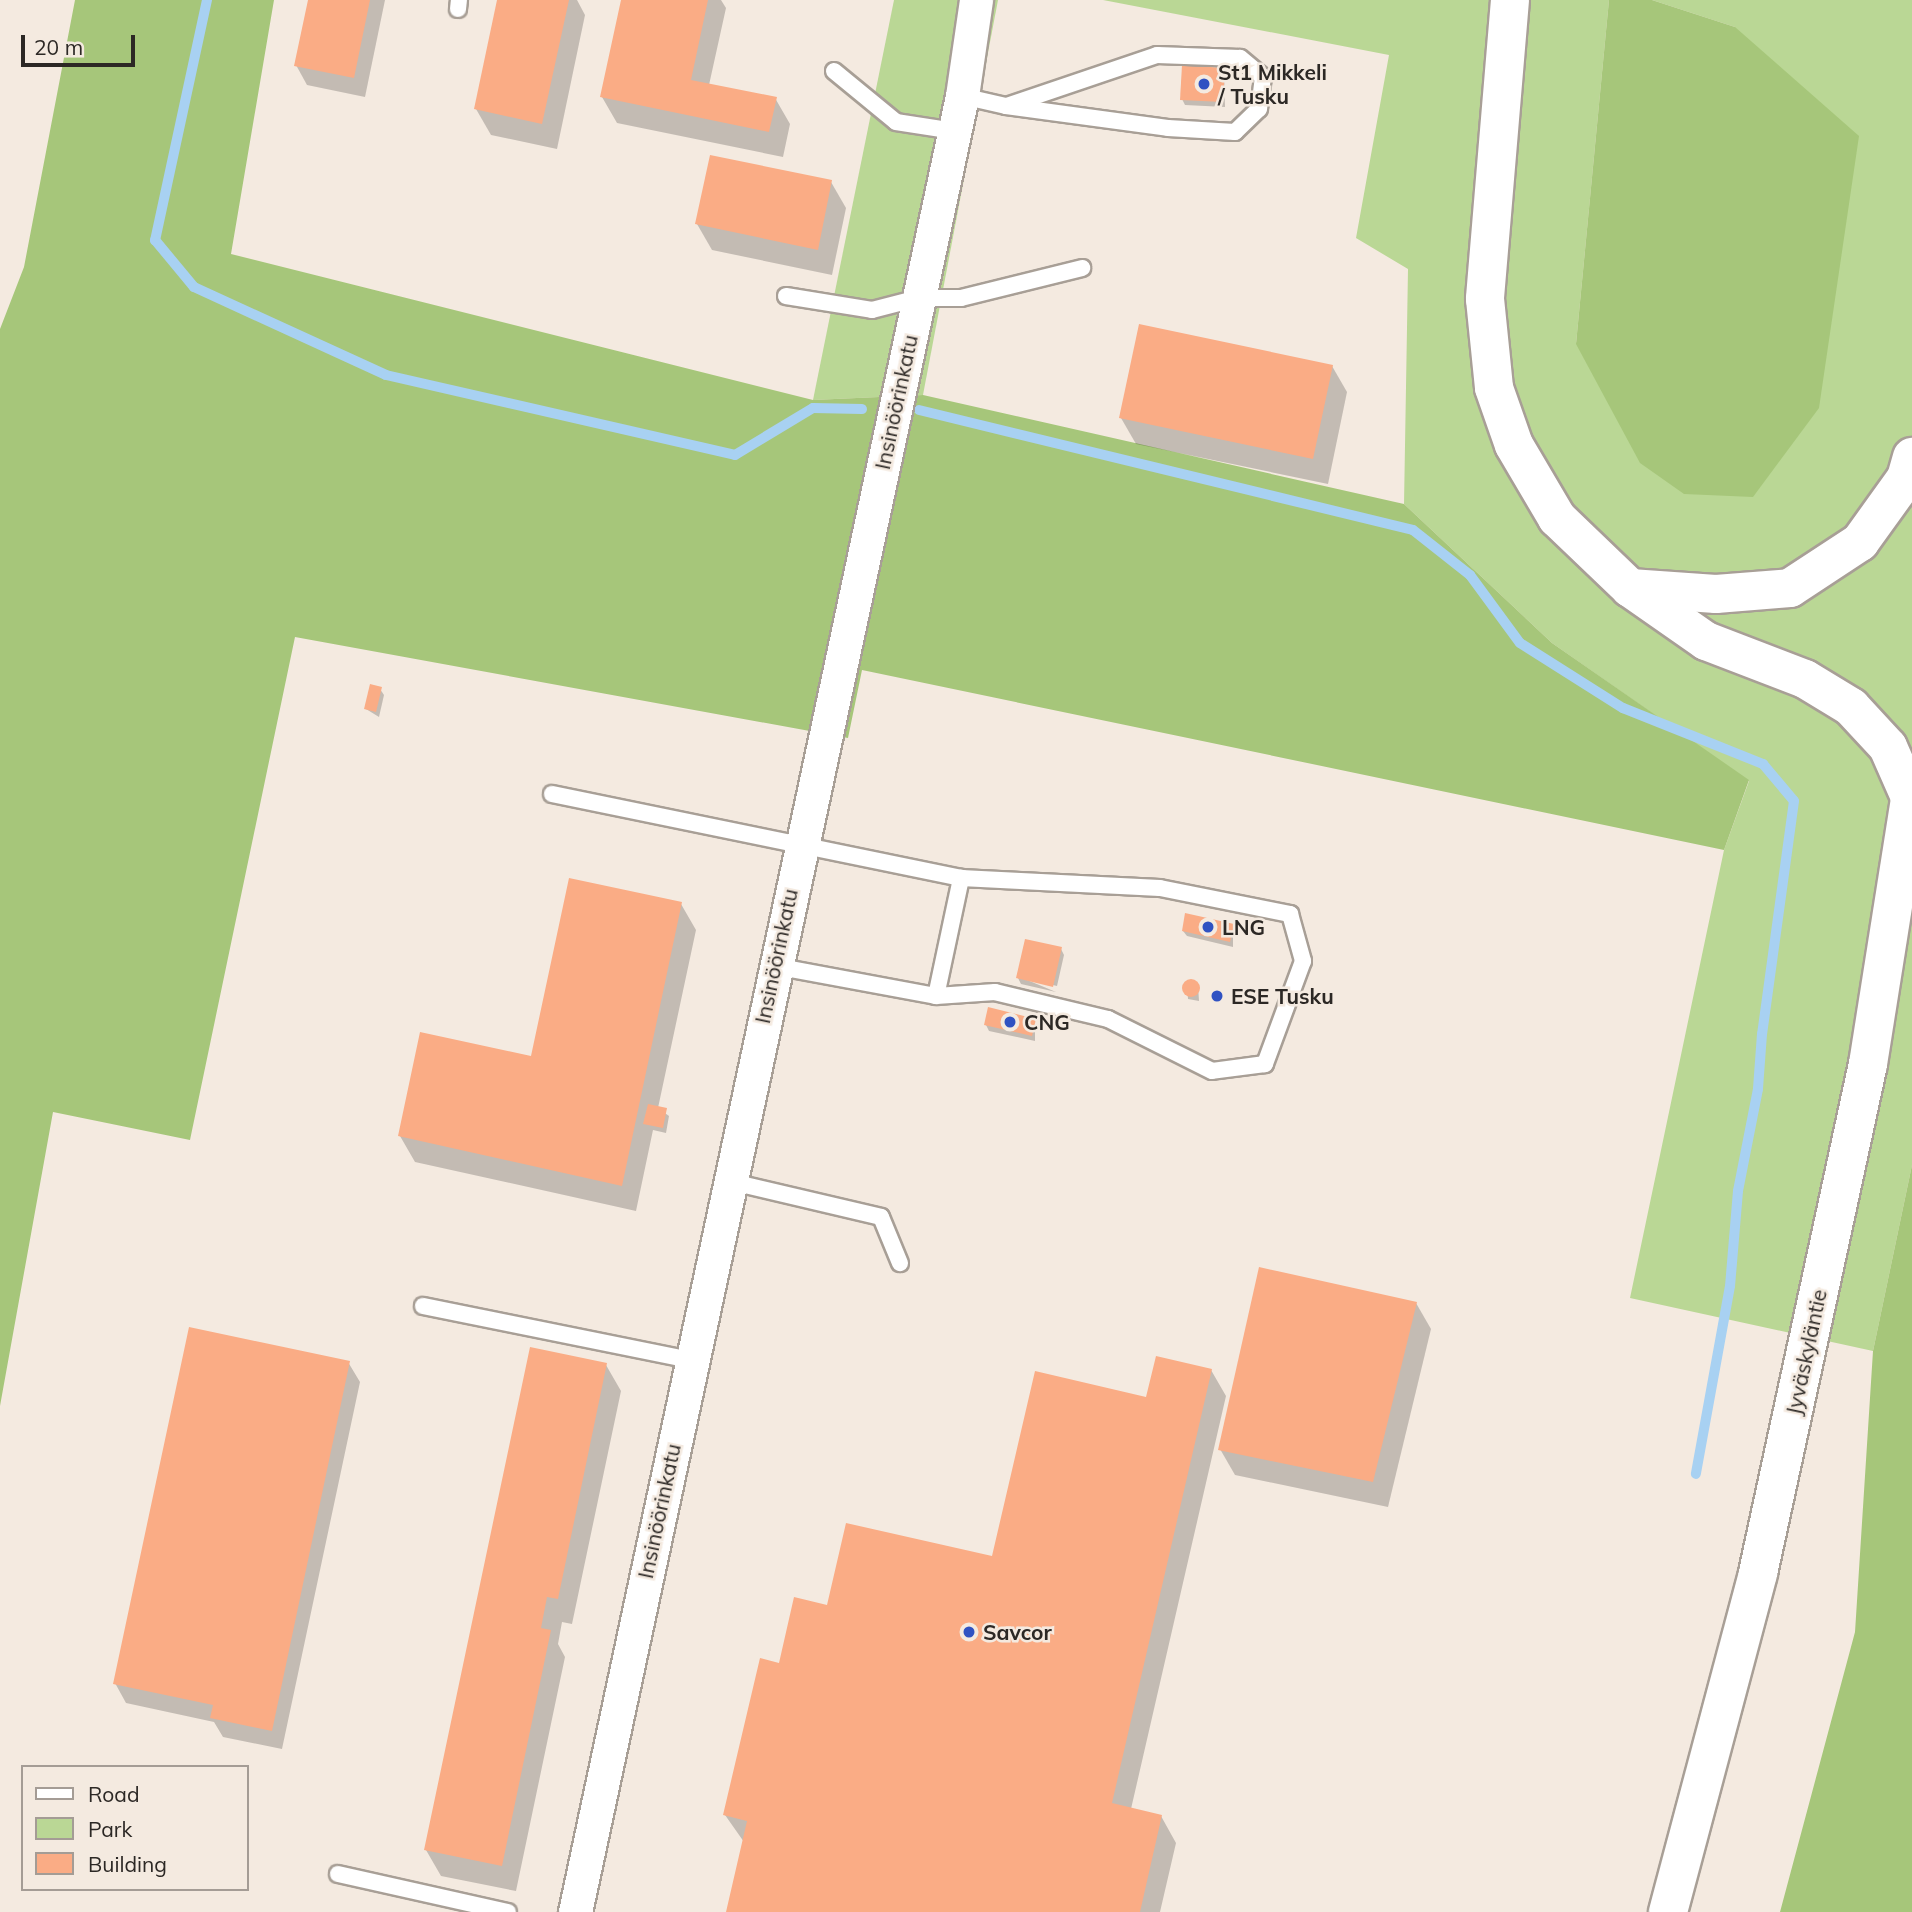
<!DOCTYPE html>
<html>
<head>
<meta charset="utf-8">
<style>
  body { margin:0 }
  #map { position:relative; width:1912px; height:1912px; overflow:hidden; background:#f4eae0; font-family:Mulish,sans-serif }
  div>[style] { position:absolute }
  .green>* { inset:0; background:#bad795 }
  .forest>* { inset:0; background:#a6c67a }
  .shadow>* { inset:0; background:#0003 }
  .stream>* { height:10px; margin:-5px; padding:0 5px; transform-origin:5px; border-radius:5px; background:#a8d1f2 }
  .building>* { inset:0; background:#faac85 }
  .round { border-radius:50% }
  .roads { filter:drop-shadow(2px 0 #a89f96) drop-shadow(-2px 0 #a89f96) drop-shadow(0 2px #a89f96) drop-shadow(0 -2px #a89f96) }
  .lane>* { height:16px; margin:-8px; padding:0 8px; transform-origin:8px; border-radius:8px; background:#fff }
  .street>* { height:33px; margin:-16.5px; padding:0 16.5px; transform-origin:16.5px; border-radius:16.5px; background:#fff }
  .highway>* { height:38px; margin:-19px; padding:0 19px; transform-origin:19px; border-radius:19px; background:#fff }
  .dots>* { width:19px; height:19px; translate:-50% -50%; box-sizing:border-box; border:4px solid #f4eae0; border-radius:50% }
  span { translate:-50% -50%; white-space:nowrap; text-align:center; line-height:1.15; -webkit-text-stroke:5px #f4eae0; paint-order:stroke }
  .poi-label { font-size:21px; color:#2c2825; font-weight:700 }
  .left { translate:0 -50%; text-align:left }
  .street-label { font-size:21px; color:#2c2825 }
  .legend { position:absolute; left:21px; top:1765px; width:228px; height:126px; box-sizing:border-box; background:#f4eae0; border:2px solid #a49c95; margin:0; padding:9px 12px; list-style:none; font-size:21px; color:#2c2825 }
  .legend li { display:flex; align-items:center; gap:14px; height:35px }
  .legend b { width:35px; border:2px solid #a49c95 }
  .scale { position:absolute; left:21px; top:35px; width:114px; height:32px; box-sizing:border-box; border:4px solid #2c2825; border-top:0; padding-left:9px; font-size:21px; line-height:24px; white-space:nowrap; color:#2c2825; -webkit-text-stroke:5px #f4eae0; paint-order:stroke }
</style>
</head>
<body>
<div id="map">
  <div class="green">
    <i style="clip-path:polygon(894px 0,998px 0,923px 395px,813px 400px)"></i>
    <i style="clip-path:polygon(1103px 0,1609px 0,1576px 344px,1735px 27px,1652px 0,1912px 0,1912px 1165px,1873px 1351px,1630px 1298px,1724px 850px,1749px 781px,1552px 643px,1404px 504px,1408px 269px,1356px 238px,1389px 55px)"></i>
  </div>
  <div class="forest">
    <i style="clip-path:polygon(75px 0,274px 0,231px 254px,813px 400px,923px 395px,1404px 504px,1552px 643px,1749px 780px,1724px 850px,862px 670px,848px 738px,295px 637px,190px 1140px,53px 1112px,0 1406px,0 329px,24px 267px)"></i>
    <i style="clip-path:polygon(1609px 0,1652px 0,1735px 27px,1859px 136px,1819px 408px,1753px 497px,1684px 494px,1640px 463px,1576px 344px)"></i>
    <i style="clip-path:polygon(1912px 1165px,1912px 1912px,1780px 1912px,1855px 1632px,1873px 1351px)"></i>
  </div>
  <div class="shadow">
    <i style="clip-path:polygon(310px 0,385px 0,365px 97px,307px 85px,296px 65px)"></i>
    <i style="clip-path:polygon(499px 0,577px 0,585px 15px,557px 149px,491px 135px,476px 109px)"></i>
    <i style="clip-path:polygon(622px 0,721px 0,726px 8px,709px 85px,775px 98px,790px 124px,783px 157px,617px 123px,602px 97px)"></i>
    <i style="clip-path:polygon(1224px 70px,1225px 107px,1185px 105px,1182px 99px)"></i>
    <i style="clip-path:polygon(831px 182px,846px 208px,832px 275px,712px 250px,697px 224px)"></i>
    <i style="clip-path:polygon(1332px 366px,1347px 392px,1328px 484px,1136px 444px,1121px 418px)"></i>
    <i style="clip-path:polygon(380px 689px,384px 695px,379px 717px,366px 709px)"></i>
    <i style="clip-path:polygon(681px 904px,696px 930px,658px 1108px,669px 1116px,666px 1133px,653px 1130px,636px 1211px,415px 1162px,400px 1136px,532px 1058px)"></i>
    <i style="clip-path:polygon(1233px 925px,1233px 947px,1187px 936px,1183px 931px)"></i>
    <i style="clip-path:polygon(1061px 949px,1064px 955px,1057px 986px,1020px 977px,1056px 992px,1021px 984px,1018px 978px)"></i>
    <i style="clip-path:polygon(1187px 982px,1198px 984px,1199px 1001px,1188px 999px)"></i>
    <i style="clip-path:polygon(1035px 1020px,1035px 1041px,989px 1031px,986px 1025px)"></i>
    <i style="clip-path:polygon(1416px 1303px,1431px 1329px,1388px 1507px,1235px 1475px,1220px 1449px)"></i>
    <i style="clip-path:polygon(348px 1362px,360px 1382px,282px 1749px,223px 1737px,214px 1722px,126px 1703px,115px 1683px)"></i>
    <i style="clip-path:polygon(606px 1365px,621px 1391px,572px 1624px,562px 1622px,558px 1644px,565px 1657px,516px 1891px,441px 1876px,426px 1850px)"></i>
    <i style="clip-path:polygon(1211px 1370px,1226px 1396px,1131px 1809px,1161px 1816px,1176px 1843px,1160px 1912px,728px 1912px,744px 1842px,725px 1815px,780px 1665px,828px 1607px,994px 1559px,1147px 1399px)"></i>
  </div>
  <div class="stream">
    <i style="left:207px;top:0;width:246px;rotate:102.2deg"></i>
    <i style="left:155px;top:240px;width:61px;rotate:50.3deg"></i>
    <i style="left:194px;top:287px;width:211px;rotate:24.6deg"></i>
    <i style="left:386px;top:375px;width:358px;rotate:12.9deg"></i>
    <i style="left:735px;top:455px;width:91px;rotate:-31.1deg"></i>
    <i style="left:813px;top:408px;width:49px;rotate:1.2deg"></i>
    <i style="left:919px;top:410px;width:508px;rotate:13.65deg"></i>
    <i style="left:1413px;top:530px;width:73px;rotate:38.3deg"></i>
    <i style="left:1470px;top:575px;width:84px;rotate:53.7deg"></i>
    <i style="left:1520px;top:643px;width:122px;rotate:32.3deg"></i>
    <i style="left:1623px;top:708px;width:151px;rotate:21.8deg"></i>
    <i style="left:1763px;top:764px;width:48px;rotate:50deg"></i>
    <i style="left:1794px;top:801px;width:235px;rotate:97.8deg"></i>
    <i style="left:1762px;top:1034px;width:55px;rotate:94.2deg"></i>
    <i style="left:1758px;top:1089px;width:104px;rotate:101.1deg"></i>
    <i style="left:1738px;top:1191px;width:95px;rotate:94.8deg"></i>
    <i style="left:1730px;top:1286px;width:191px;rotate:100.3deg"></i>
  </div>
  <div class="building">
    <i style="clip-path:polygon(308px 0,370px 0,354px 78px,294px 66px)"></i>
    <i style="clip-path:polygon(497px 0,569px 0,542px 124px,474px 109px)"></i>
    <i style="clip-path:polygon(621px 0,708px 0,691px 80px,777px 97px,769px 132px,600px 97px)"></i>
    <i style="clip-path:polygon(1182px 65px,1225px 68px,1223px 102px,1180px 100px)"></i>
    <i style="clip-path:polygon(710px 155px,832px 180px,818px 250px,695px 224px)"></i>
    <i style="clip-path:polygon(1139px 324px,1333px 365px,1313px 459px,1119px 418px)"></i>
    <i style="clip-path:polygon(370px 684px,382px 687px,376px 712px,364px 709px)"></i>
    <i style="clip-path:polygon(569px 878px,682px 902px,622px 1186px,398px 1136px,420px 1032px,531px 1056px)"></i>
    <i style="clip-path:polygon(1185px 913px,1234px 924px,1230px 942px,1182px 931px)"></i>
    <i style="clip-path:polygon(1025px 939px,1062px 947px,1053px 987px,1016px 978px)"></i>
    <i class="round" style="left:1182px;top:979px;width:18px;height:18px"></i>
    <i style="clip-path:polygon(988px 1007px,1036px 1019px,1032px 1036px,984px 1025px)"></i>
    <i style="clip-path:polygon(648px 1104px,667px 1108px,663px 1128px,643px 1124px)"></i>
    <i style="clip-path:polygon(1259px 1267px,1417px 1302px,1373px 1482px,1218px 1450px)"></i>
    <i style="clip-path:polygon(189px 1327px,350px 1361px,272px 1731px,210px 1718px,213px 1705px,113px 1684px)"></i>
    <i style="clip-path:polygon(530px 1347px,607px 1363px,558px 1599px,547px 1597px,541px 1628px,551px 1630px,502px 1866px,424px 1850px)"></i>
    <i style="clip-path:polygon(1156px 1356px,1212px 1369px,1112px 1803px,1162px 1815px,1140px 1912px,726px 1912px,747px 1821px,723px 1815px,760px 1658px,779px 1663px,794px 1597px,827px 1605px,846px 1523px,992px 1556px,1035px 1371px,1146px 1397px)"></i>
  </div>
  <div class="roads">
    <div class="lane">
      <i style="left:458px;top:9px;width:9px;rotate:-84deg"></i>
      <i style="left:834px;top:71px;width:80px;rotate:39.4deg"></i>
      <i style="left:896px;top:122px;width:59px;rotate:8.8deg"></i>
      <i style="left:962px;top:96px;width:45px;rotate:12.8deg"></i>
      <i style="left:1006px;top:106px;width:163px;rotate:7.7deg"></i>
      <i style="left:1168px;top:128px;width:67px;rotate:3.4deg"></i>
      <i style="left:1235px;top:132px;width:33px;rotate:-44deg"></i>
      <i style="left:1259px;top:109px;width:32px;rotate:-83deg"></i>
      <i style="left:1263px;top:77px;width:30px;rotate:-140deg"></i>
      <i style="left:1240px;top:58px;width:83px;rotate:-177.9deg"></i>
      <i style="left:1157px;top:55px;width:159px;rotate:161.3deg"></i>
      <i style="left:786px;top:296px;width:87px;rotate:9.2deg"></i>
      <i style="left:872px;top:310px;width:48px;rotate:-14.6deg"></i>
      <i style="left:918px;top:298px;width:43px"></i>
      <i style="left:961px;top:298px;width:125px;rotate:-13.9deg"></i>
      <i style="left:552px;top:794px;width:418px;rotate:11.6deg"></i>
      <i style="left:961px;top:878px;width:199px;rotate:2.9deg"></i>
      <i style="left:1160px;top:888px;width:133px;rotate:11.3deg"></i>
      <i style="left:1290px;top:914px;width:49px;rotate:74.5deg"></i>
      <i style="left:1303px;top:961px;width:110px;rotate:110.3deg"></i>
      <i style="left:1265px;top:1064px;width:53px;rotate:172.5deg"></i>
      <i style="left:1212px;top:1071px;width:116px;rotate:-153.4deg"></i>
      <i style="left:1108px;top:1019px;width:116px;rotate:-166.6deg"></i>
      <i style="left:995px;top:992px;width:59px;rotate:176.1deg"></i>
      <i style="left:936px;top:996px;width:165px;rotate:-169.5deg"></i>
      <i style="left:936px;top:996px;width:121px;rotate:-78deg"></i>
      <i style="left:728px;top:1181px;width:157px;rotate:13.2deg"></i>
      <i style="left:881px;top:1217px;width:50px;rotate:67.6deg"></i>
      <i style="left:423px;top:1306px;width:273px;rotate:11.4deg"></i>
      <i style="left:338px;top:1874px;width:174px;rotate:12.6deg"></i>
    </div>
    <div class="street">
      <i style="left:575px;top:1912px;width:1857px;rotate:-77.97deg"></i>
      <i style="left:962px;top:96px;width:97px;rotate:-81.7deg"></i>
    </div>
    <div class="highway">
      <i style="left:1510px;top:0;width:300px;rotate:94.8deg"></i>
      <i style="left:1485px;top:299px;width:89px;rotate:84.2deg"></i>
      <i style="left:1494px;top:388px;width:60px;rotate:70.7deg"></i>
      <i style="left:1514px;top:445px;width:85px;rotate:59.5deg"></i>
      <i style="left:1557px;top:518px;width:101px;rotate:43.8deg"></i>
      <i style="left:1630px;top:588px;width:93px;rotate:34.9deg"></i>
      <i style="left:1706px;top:641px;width:106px;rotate:21deg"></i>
      <i style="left:1805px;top:679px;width:54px;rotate:31.3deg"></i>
      <i style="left:1851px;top:707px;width:54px;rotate:47.2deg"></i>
      <i style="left:1888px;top:747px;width:55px;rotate:66.3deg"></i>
      <i style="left:1630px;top:588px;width:86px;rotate:4deg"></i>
      <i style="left:1716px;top:594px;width:74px;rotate:-4.6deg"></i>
      <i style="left:1790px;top:588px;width:84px;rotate:-33.3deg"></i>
      <i style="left:1860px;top:542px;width:79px;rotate:-54.3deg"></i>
      <i style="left:1906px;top:478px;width:22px;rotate:-74deg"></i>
      <i style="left:1668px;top:1912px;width:351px;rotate:-75.1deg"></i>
      <i style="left:1758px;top:1573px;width:521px;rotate:-77.81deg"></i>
      <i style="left:1868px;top:1064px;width:282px;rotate:-81deg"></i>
    </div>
  </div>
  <div class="dots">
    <i style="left:1204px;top:84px;background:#3052c2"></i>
    <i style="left:1208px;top:927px;background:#3052c2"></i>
    <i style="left:1217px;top:996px;background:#3052c2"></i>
    <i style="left:1010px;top:1022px;background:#3052c2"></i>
    <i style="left:969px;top:1632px;background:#3052c2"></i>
  </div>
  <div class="poi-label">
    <span class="left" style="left:1218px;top:84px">St1 Mikkeli<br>/ Tusku</span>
    <span class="left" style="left:1222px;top:927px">LNG</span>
    <span class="left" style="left:1231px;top:996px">ESE Tusku</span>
    <span class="left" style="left:1024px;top:1022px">CNG</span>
    <span class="left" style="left:983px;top:1632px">Savcor</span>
  </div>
  <div class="street-label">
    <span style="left:896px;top:402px;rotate:-78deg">Insinöörinkatu</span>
    <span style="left:776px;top:956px;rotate:-78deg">Insinöörinkatu</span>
    <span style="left:1806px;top:1352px;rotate:-78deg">Jyväskyläntie</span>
    <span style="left:659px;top:1511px;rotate:-78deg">Insinöörinkatu</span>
  </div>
  <ul class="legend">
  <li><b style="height:9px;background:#fff"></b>Road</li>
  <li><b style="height:19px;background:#bad795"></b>Park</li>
  <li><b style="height:19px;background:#faac85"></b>Building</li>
  </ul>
  <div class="scale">20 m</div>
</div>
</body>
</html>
